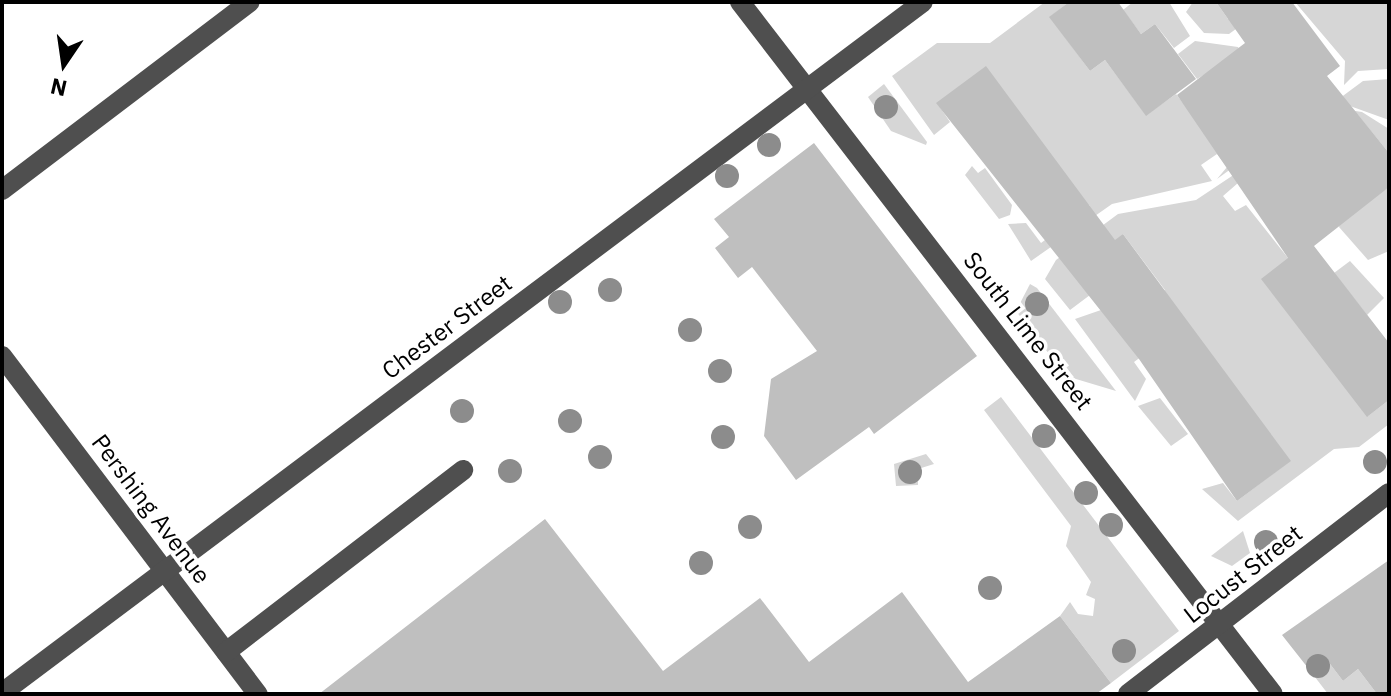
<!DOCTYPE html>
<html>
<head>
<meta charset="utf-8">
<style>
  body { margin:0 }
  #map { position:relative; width:1391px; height:696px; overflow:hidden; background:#fff; font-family:"IBM Plex Sans",sans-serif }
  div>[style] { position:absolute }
  .green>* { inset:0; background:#d6d6d6 }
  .building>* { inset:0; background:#bfbfbf }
  .minor>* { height:20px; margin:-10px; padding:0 10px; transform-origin:10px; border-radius:10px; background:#4f4f4f }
  .trees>* { width:24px; height:24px; margin:-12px; border-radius:50%; background:#8c8c8c }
  span { translate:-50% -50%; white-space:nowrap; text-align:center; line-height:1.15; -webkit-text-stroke:7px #fff; paint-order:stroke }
  .street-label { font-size:24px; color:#000 }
  .frame { position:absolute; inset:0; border:4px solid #000; pointer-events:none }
  .north { position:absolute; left:24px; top:24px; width:80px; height:80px; -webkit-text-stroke:6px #fff; paint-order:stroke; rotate:193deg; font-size:22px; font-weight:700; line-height:32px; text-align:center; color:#000 }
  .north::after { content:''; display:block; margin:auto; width:28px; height:36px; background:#000; clip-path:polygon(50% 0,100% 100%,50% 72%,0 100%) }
</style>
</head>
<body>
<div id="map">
  <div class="green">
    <i style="clip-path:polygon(1045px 2px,1069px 2px,1050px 17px,1090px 71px,1105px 60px,1146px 115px,1176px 94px,1222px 154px,1293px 124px,1217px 179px,1227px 167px,1217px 154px,1201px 165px,1212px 181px,1112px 204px,1031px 261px,1008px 224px,1026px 223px,1041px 243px,1090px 206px,937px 103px,950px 122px,934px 135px,892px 76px,937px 43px,990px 43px)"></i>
    <i style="clip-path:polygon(1133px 2px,1169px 2px,1190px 36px,1174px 48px,1155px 24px,1141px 34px,1123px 10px)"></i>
    <i style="clip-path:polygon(1193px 2px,1216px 2px,1228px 19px,1273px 2px,1229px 34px,1204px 33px,1186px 12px)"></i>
    <i style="clip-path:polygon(1295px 2px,1389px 2px,1389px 69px,1358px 71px,1344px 85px,1345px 61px)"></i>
    <i style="clip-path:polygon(1195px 41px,1238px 47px,1241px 53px,1197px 79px,1178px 54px)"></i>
    <i style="clip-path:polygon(1389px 79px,1389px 120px,1336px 101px,1363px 81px)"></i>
    <i style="clip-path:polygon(884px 84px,927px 142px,926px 145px,891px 131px,868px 97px)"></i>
    <i style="clip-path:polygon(1330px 107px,1362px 112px,1389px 129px,1389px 153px,1358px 115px)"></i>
    <i style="clip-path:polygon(1292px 136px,1223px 196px,1235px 211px,1246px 205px,1288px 258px,1368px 416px,1389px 400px,1389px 424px,1359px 447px,1334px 449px,1238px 521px,1202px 489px,1223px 483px,1237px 501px,1290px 461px,1187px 323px,1134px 362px,1146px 379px,1135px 401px,1075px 319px,1101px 310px,1116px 328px,1165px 290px,1123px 234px,1090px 295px,1070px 310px,1045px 279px,1056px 260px,1118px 214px,1196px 200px)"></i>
    <i style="clip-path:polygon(972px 166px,978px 173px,985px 168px,1012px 205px,1010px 215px,999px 219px,965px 175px)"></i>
    <i style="clip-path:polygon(1389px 187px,1389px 251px,1368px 260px,1339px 227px,1342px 217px)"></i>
    <i style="clip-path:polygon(1350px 261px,1384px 298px,1367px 315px,1334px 273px)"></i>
    <i style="clip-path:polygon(1030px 284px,1037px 288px,1116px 391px,1066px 376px,1016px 311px)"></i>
    <i style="clip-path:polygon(1001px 397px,1179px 631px,1111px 683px,1060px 616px,1070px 602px,1078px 614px,1093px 616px,1095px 599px,1086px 595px,1091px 582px,1066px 546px,1071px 526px,984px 410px)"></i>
    <i style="clip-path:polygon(1160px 398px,1188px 434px,1171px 446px,1138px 406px)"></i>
    <i style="clip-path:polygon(926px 454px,934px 464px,918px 469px,918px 485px,896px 486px,894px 464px)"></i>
    <i style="clip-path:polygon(1243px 531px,1250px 553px,1232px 566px,1211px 556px)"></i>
    <i style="clip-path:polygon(1324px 656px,1343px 681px,1358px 669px,1377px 694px,1328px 694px,1308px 668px)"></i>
  </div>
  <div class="building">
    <i style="clip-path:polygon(1069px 2px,1118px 2px,1141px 34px,1155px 24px,1196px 79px,1146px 116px,1105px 60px,1090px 71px,1049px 17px)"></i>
    <i style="clip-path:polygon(1216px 2px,1292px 2px,1340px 66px,1327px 76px,1389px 153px,1389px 187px,1314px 246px,1389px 343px,1389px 400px,1367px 417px,1261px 279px,1288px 258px,1177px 95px,1245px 43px)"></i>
    <i style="clip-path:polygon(986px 66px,1115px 240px,1123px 234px,1291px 461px,1237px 501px,1139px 359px,936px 103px)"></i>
    <i style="clip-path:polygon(814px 143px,977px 356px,874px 434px,869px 427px,796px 480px,764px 436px,771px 379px,817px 351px,752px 267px,738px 278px,715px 248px,729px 237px,714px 219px)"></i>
    <i style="clip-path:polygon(545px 519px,663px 671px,760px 598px,809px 662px,902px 592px,968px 682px,1060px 616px,1111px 683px,1096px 694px,319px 694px)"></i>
    <i style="clip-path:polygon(1389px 560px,1389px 694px,1377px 694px,1358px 669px,1343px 681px,1324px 656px,1308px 668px,1282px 635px)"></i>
  </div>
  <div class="minor">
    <i style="left:740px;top:2px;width:873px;rotate:52.4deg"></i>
    <i style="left:2px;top:190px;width:311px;rotate:-37.2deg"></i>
    <i style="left:2px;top:356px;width:424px;rotate:52.9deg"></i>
    <i style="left:226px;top:652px;width:299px;rotate:-37.5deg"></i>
    <i style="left:2px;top:693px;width:1151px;rotate:-36.88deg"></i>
    <i style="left:1128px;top:694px;width:329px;rotate:-37.6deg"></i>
  </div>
  <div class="trees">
    <i style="left:886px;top:107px"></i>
    <i style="left:769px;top:145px"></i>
    <i style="left:727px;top:176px"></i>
    <i style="left:610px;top:290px"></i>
    <i style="left:560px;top:302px"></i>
    <i style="left:1037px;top:304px"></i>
    <i style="left:690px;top:330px"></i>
    <i style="left:720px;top:371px"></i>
    <i style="left:462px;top:411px"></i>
    <i style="left:570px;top:421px"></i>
    <i style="left:1044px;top:436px"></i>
    <i style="left:723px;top:437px"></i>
    <i style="left:600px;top:457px"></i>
    <i style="left:1375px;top:462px"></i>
    <i style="left:510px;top:471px"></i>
    <i style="left:910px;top:472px"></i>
    <i style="left:1086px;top:493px"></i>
    <i style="left:1111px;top:525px"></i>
    <i style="left:750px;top:527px"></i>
    <i style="left:1266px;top:542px"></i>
    <i style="left:701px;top:563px"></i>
    <i style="left:990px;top:588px"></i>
    <i style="left:1124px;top:651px"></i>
    <i style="left:1318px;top:666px"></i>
  </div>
  <div class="street-label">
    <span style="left:447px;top:327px;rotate:-37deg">Chester Street</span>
    <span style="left:1028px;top:331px;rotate:52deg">South Lime Street</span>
    <span style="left:151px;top:509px;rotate:53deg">Pershing Avenue</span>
    <span style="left:1243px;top:574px;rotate:-38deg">Locust Street</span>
  </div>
  <div class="frame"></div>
  <div class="north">N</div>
</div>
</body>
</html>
